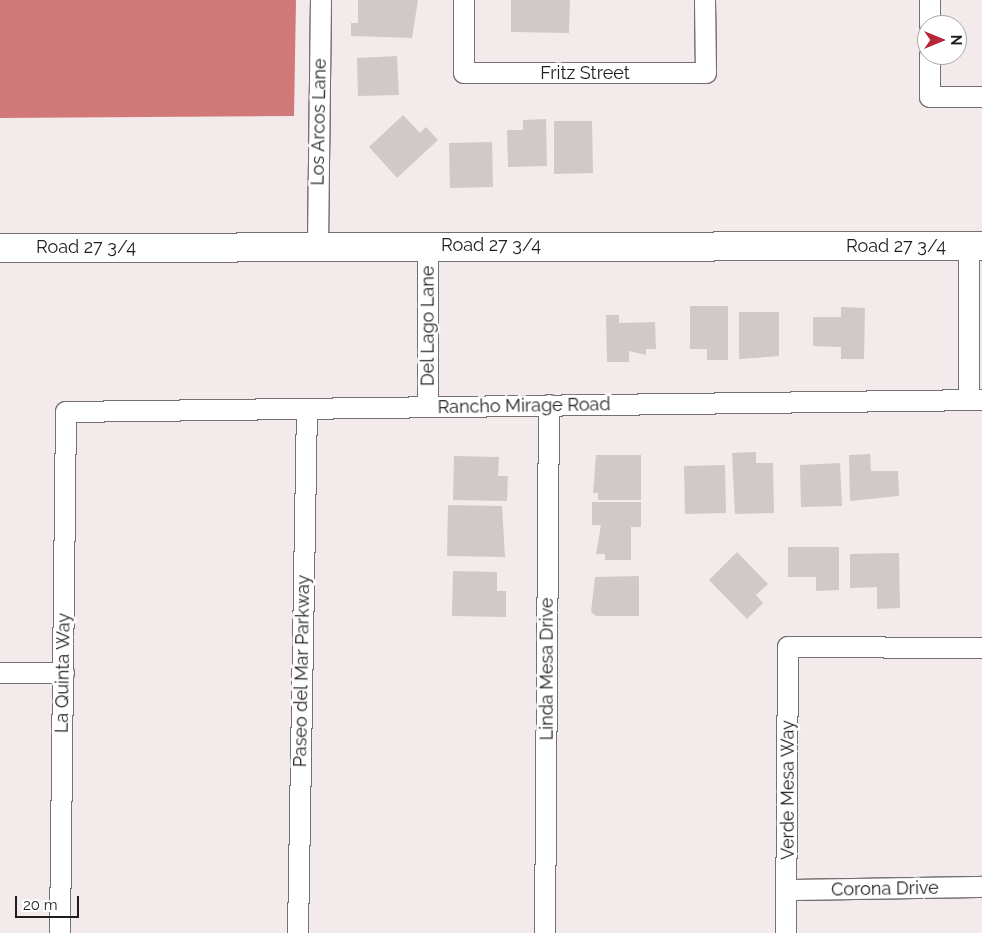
<!DOCTYPE html>
<html>
<head>
<meta charset="utf-8">
<style>
  body { margin:0 }
  #map { position:relative; width:982px; height:933px; overflow:hidden; background:#f3ebeb; font-family:Raleway,sans-serif }
  div>[style] { position:absolute }
  .water>* { inset:0; background:#d07978 }
  .building>* { inset:0; background:#d0c9c8 }
  .roads { filter:drop-shadow(1px 0 #766f6f) drop-shadow(-1px 0 #766f6f) drop-shadow(0 1px #766f6f) drop-shadow(0 -1px #766f6f) }
  .street>* { height:20px; margin:-10px; padding:0 10px; transform-origin:10px; border-radius:10px; background:#fff }
  .secondary>* { height:28px; margin:-14px; padding:0 14px; transform-origin:14px; border-radius:14px; background:#fff }
  span { translate:-50% -50%; white-space:nowrap; text-align:center; line-height:1.15; -webkit-text-stroke:5px #fff; paint-order:stroke }
  .street-label { font-size:18px; color:#201d1d }
  .north { position:absolute; left:917px; top:15px; width:50px; height:50px; box-sizing:border-box; background:#fff; border:1px solid #a6a5a5; border-radius:50%; rotate:90deg; font-size:14px; font-weight:700; line-height:20px; text-align:center; color:#201d1d }
  .north::after { content:''; display:block; margin:auto; width:18px; height:22px; background:#b82737; clip-path:polygon(50% 0,100% 100%,50% 72%,0 100%) }
  .scale { position:absolute; left:15px; top:896px; width:64px; height:22px; box-sizing:border-box; border:2px solid #201d1d; border-top:0; padding-left:6px; font-size:15px; line-height:18px; white-space:nowrap; color:#201d1d; -webkit-text-stroke:4px #fff; paint-order:stroke }
</style>
</head>
<body>
<div id="map">
  <div class="water">
    <i style="clip-path:polygon(0 0,296px 0,294px 116px,0 118px)"></i>
  </div>
  <div class="building">
    <i style="clip-path:polygon(358px 0,418px 0,412px 38px,351px 36px,351px 23px,358px 23px)"></i>
    <i style="clip-path:polygon(511px 0,570px 0,569px 33px,511px 32px)"></i>
    <i style="clip-path:polygon(397px 56px,399px 95px,358px 96px,357px 58px)"></i>
    <i style="clip-path:polygon(403px 115px,420px 133px,426px 127px,438px 140px,397px 178px,369px 147px)"></i>
    <i style="clip-path:polygon(546px 119px,547px 166px,508px 167px,507px 130px,523px 130px,523px 120px)"></i>
    <i style="clip-path:polygon(554px 121px,592px 121px,593px 173px,554px 174px)"></i>
    <i style="clip-path:polygon(492px 142px,493px 187px,450px 188px,449px 143px)"></i>
    <i style="clip-path:polygon(690px 306px,728px 306px,728px 360px,707px 360px,707px 349px,690px 349px)"></i>
    <i style="clip-path:polygon(841px 307px,865px 308px,864px 359px,841px 359px,841px 347px,813px 346px,813px 317px,841px 317px)"></i>
    <i style="clip-path:polygon(739px 312px,779px 312px,779px 356px,739px 359px)"></i>
    <i style="clip-path:polygon(606px 315px,619px 315px,619px 323px,655px 322px,656px 349px,646px 349px,646px 355px,629px 351px,629px 362px,607px 362px)"></i>
    <i style="clip-path:polygon(756px 452px,756px 463px,773px 463px,774px 513px,735px 514px,732px 453px)"></i>
    <i style="clip-path:polygon(870px 454px,871px 471px,898px 471px,899px 496px,850px 501px,849px 455px)"></i>
    <i style="clip-path:polygon(596px 455px,641px 455px,641px 500px,598px 500px,598px 493px,593px 493px)"></i>
    <i style="clip-path:polygon(454px 456px,499px 457px,498px 476px,508px 476px,507px 501px,453px 500px)"></i>
    <i style="clip-path:polygon(840px 463px,842px 506px,801px 507px,800px 465px)"></i>
    <i style="clip-path:polygon(725px 465px,726px 513px,685px 514px,684px 466px)"></i>
    <i style="clip-path:polygon(592px 502px,641px 502px,641px 527px,631px 527px,631px 560px,605px 560px,605px 554px,596px 554px,601px 525px,592px 525px)"></i>
    <i style="clip-path:polygon(448px 505px,502px 506px,505px 557px,447px 556px)"></i>
    <i style="clip-path:polygon(788px 547px,839px 547px,839px 590px,816px 591px,816px 577px,788px 577px)"></i>
    <i style="clip-path:polygon(737px 552px,768px 584px,756px 595px,763px 603px,747px 619px,709px 580px)"></i>
    <i style="clip-path:polygon(899px 553px,900px 608px,877px 609px,877px 587px,850px 588px,850px 554px)"></i>
    <i style="clip-path:polygon(453px 571px,497px 572px,497px 591px,506px 591px,506px 617px,452px 616px)"></i>
    <i style="clip-path:polygon(639px 576px,639px 616px,596px 616px,591px 612px,595px 577px)"></i>
  </div>
  <div class="roads">
    <div class="street">
      <i style="left:464px;top:0;width:73px;rotate:90deg"></i>
      <i style="left:464px;top:73px;width:242px"></i>
      <i style="left:706px;top:73px;width:73px;rotate:-90.8deg"></i>
      <i style="left:930px;top:0;width:25px;rotate:90deg"></i>
      <i style="left:930px;top:55px;width:42px;rotate:90deg"></i>
      <i style="left:930px;top:97px;width:52px"></i>
      <i style="left:318px;top:245px;width:245px;rotate:-89.3deg"></i>
      <i style="left:969px;top:400px;width:154px;rotate:-90deg"></i>
      <i style="left:428px;top:407px;width:162px;rotate:-90deg"></i>
      <i style="left:0;top:673px;width:64px"></i>
      <i style="left:788px;top:890px;width:194px;rotate:-0.9deg"></i>
      <i style="left:60px;top:933px;width:521px;rotate:-89.34deg"></i>
      <i style="left:66px;top:412px;width:916px;rotate:-0.75deg"></i>
      <i style="left:298px;top:933px;width:524px;rotate:-89.02deg"></i>
      <i style="left:545px;top:933px;width:528px;rotate:-89.57deg"></i>
      <i style="left:786px;top:933px;width:286px;rotate:-89.6deg"></i>
      <i style="left:788px;top:647px;width:194px;rotate:0.3deg"></i>
    </div>
    <div class="secondary">
      <i style="left:0;top:248px;width:982px;rotate:-0.12deg"></i>
    </div>
  </div>
  <div class="street-label">
    <span style="left:585px;top:73px">Fritz Street</span>
    <span style="left:319px;top:122px;rotate:-89deg">Los Arcos Lane</span>
    <span style="left:491px;top:245px">Road 27 3/4</span>
    <span style="left:896px;top:246px">Road 27 3/4</span>
    <span style="left:86px;top:247px">Road 27 3/4</span>
    <span style="left:428px;top:326px;rotate:-90deg">Del Lago Lane</span>
    <span style="left:524px;top:406px;rotate:-1deg">Rancho Mirage Road</span>
    <span style="left:547px;top:669px;rotate:-90deg">Linda Mesa Drive</span>
    <span style="left:302px;top:671px;rotate:-89deg">Paseo del Mar Parkway</span>
    <span style="left:63px;top:673px;rotate:-89deg">La Quinta Way</span>
    <span style="left:788px;top:790px;rotate:-90deg">Verde Mesa Way</span>
    <span style="left:885px;top:889px;rotate:-1deg">Corona Drive</span>
  </div>
  <div class="north">N</div>
  <div class="scale">20 m</div>
</div>
</body>
</html>
